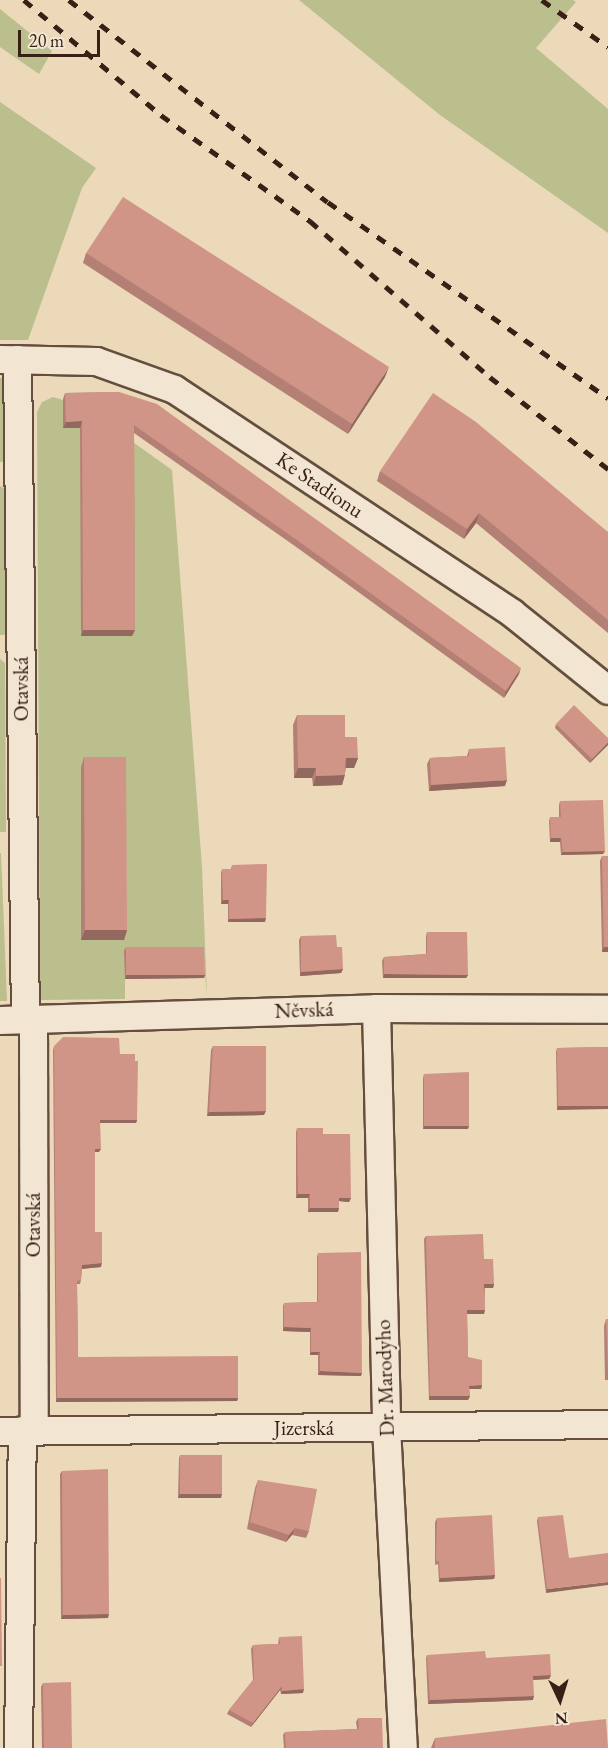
<!DOCTYPE html>
<html>
<head>
<meta charset="utf-8">
<style>
  body { margin:0 }
  #map { position:relative; width:608px; height:1748px; overflow:hidden; background:#ebd9b9; font-family:"EB Garamond",serif }
  div>[style] { position:absolute }
  .green>* { inset:0; background:#bbbe8d }
  .roads { filter:drop-shadow(2px 0 #654e3f) drop-shadow(-2px 0 #654e3f) drop-shadow(0 2px #654e3f) drop-shadow(0 -2px #654e3f) }
  .street>* { height:27px; margin:-13.5px; padding:0 13.5px; transform-origin:13.5px; border-radius:13.5px; background:#f2e6d2 }
  .rail>* { height:4.5px; margin-top:-2.25px; transform-origin:0; background:repeating-linear-gradient(90deg,#382016 0 10px,transparent 0 20px) }
  .wall>* { inset:0; background:#b48075 }
  .shaded-wall>* { inset:0; background:#92685f }
  .building>* { inset:0; background:#d19588 }
  span { translate:-50% -50%; white-space:nowrap; text-align:center; line-height:1.15; -webkit-text-stroke:5px #f2e6d2; paint-order:stroke }
  .street-label { font-size:21px; color:#382016 }
  .north { position:absolute; left:530px; top:1670px; width:60px; height:60px; -webkit-text-stroke:4px #f2e6d2; paint-order:stroke; rotate:176deg; font-size:16px; font-weight:700; line-height:24px; text-align:center; color:#382016 }
  .north::after { content:''; display:block; margin:auto; width:21px; height:27px; background:#382016; clip-path:polygon(50% 0,100% 100%,50% 72%,0 100%) }
  .scale { position:absolute; left:18px; top:30px; width:82px; height:27px; box-sizing:border-box; border:3px solid #382016; border-top:0; padding-left:8px; font-size:18px; line-height:21px; white-space:nowrap; color:#382016; -webkit-text-stroke:4px #f2e6d2; paint-order:stroke }
</style>
</head>
<body>
<div id="map">
  <div class="green">
    <i style="clip-path:polygon(299px 0,573px 0,576px 2px,536px 48px,608px 109px,608px 233px,440px 115px)"></i>
    <i style="clip-path:polygon(0 9px,52px 51px,39px 74px,0 47px)"></i>
    <i style="clip-path:polygon(0 102px,96px 168px,82px 188px,28px 340px,0 340px)"></i>
    <i style="clip-path:polygon(0 378px,4px 378px,5px 462px,0 462px)"></i>
    <i style="clip-path:polygon(53px 397px,63px 400px,64px 428px,112px 427px,172px 470px,202px 867px,207px 997px,203px 951px,125px 950px,125px 999px,40px 1000px,37px 412px,42px 402px)"></i>
    <i style="clip-path:polygon(0 486px,5px 489px,5px 635px,0 635px)"></i>
    <i style="clip-path:polygon(0 659px,5px 663px,6px 832px,0 832px)"></i>
    <i style="clip-path:polygon(0 853px,1px 853px,7px 1001px,0 1001px)"></i>
  </div>
  <div class="roads">
    <div class="street">
      <i style="left:0;top:359px;width:96px;rotate:1.2deg"></i>
      <i style="left:96px;top:361px;width:83px;rotate:19.7deg"></i>
      <i style="left:174px;top:389px;width:405px;rotate:33.5deg"></i>
      <i style="left:512px;top:613px;width:123px;rotate:38.7deg"></i>
      <i style="left:17px;top:359px;width:660px;rotate:89.31deg"></i>
      <i style="left:376px;top:1008px;width:419px;rotate:88.6deg"></i>
      <i style="left:386px;top:1427px;width:321px;rotate:87deg"></i>
      <i style="left:33px;top:1019px;width:411px;rotate:89.9deg"></i>
      <i style="left:0;top:1020px;width:376px;rotate:-1.8deg"></i>
      <i style="left:376px;top:1008px;width:232px;rotate:0.2deg"></i>
      <i style="left:0;top:1431px;width:608px;rotate:-0.66deg"></i>
      <i style="left:18px;top:1748px;width:318px;rotate:-89.3deg"></i>
    </div>
  </div>
  <div class="rail">
    <i style="left:24px;top:0;width:179px;rotate:40deg"></i>
    <i style="left:161px;top:115px;width:183px;rotate:35.4deg"></i>
    <i style="left:310px;top:221px;width:238px;rotate:40.9deg"></i>
    <i style="left:490px;top:377px;width:150px;rotate:37.9deg"></i>
    <i style="left:69px;top:0;width:328px;rotate:38deg"></i>
    <i style="left:328px;top:202px;width:342px;rotate:35deg"></i>
    <i style="left:542px;top:0;width:81px;rotate:35.5deg"></i>
  </div>
  <div class="wall">
    <i style="clip-path:polygon(86px 253px,385px 377px,348px 434px,83px 263px)"></i>
    <i style="clip-path:polygon(119px 392px,519px 674px,504px 698px,299px 549px,134px 433px,135px 630px,132px 636px,81px 636px,80px 428px,63px 428px,63px 399px,65px 393px)"></i>
    <i style="clip-path:polygon(380px 471px,608px 532px,608px 633px,476px 523px,464px 539px,377px 481px)"></i>
    <i style="clip-path:polygon(297px 715px,345px 737px,358px 758px,354px 768px,346px 768px,342px 785px,313px 786px,312px 778px,294px 778px,293px 725px)"></i>
    <i style="clip-path:polygon(556px 724px,608px 738px,590px 763px,555px 728px)"></i>
    <i style="clip-path:polygon(469px 749px,505px 786px,429px 791px,427px 764px,430px 758px,467px 756px)"></i>
    <i style="clip-path:polygon(84px 757px,127px 930px,124px 940px,81px 940px,81px 767px)"></i>
    <i style="clip-path:polygon(560px 801px,603px 854px,561px 855px,560px 842px,550px 842px,549px 821px,550px 817px,559px 817px,559px 805px)"></i>
    <i style="clip-path:polygon(602px 856px,608px 856px,608px 952px,602px 952px,600px 861px)"></i>
    <i style="clip-path:polygon(232px 865px,265px 922px,228px 922px,228px 904px,221px 904px,221px 873px,222px 869px,231px 869px)"></i>
    <i style="clip-path:polygon(427px 932px,468px 975px,466px 978px,383px 978px,382px 961px,384px 957px,426px 954px,426px 936px)"></i>
    <i style="clip-path:polygon(301px 936px,337px 947px,343px 969px,341px 973px,300px 976px,299px 940px)"></i>
    <i style="clip-path:polygon(126px 947px,205px 975px,204px 978px,125px 979px,124px 951px)"></i>
    <i style="clip-path:polygon(54px 1046px,137px 1120px,136px 1123px,100px 1123px,99px 1152px,95px 1152px,95px 1232px,101px 1267px,82px 1269px,81px 1280px,80px 1284px,77px 1284px,78px 1357px,238px 1398px,237px 1401px,56px 1402px,53px 1050px)"></i>
    <i style="clip-path:polygon(213px 1046px,264px 1115px,207px 1116px,211px 1050px)"></i>
    <i style="clip-path:polygon(608px 1047px,557px 1110px,556px 1052px,557px 1048px)"></i>
    <i style="clip-path:polygon(424px 1074px,468px 1129px,423px 1129px,423px 1078px)"></i>
    <i style="clip-path:polygon(297px 1128px,323px 1134px,351px 1198px,349px 1202px,339px 1201px,338px 1212px,308px 1212px,308px 1198px,296px 1198px,296px 1132px)"></i>
    <i style="clip-path:polygon(426px 1236px,484px 1259px,494px 1284px,493px 1288px,485px 1288px,484px 1314px,467px 1314px,468px 1357px,482px 1385px,481px 1389px,469px 1389px,470px 1396px,468px 1400px,429px 1400px,424px 1239px)"></i>
    <i style="clip-path:polygon(318px 1253px,361px 1376px,318px 1375px,318px 1355px,310px 1355px,310px 1332px,283px 1331px,283px 1306px,284px 1303px,317px 1302px,317px 1257px)"></i>
    <i style="clip-path:polygon(606px 1319px,608px 1319px,608px 1380px,605px 1380px,604px 1326px)"></i>
    <i style="clip-path:polygon(180px 1455px,221px 1498px,178px 1498px,179px 1458px)"></i>
    <i style="clip-path:polygon(62px 1471px,108px 1618px,61px 1619px,60px 1474px)"></i>
    <i style="clip-path:polygon(258px 1480px,309px 1531px,306px 1538px,292px 1535px,286px 1542px,247px 1529px,255px 1488px)"></i>
    <i style="clip-path:polygon(538px 1517px,569px 1558px,546px 1593px,537px 1521px)"></i>
    <i style="clip-path:polygon(437px 1518px,495px 1575px,494px 1579px,439px 1582px,438px 1564px,435px 1565px,435px 1522px)"></i>
    <i style="clip-path:polygon(279px 1637px,303px 1693px,281px 1694px,280px 1690px,251px 1727px,227px 1714px,229px 1710px,253px 1680px,251px 1649px,253px 1645px,278px 1644px)"></i>
    <i style="clip-path:polygon(427px 1655px,486px 1658px,551px 1675px,549px 1679px,533px 1680px,533px 1700px,428px 1704px,426px 1658px)"></i>
    <i style="clip-path:polygon(43px 1683px,72px 1748px,42px 1748px,41px 1687px)"></i>
    <i style="clip-path:polygon(358px 1718px,383px 1748px,284px 1748px,283px 1735px,285px 1732px,357px 1729px,356px 1722px)"></i>
    <i style="clip-path:polygon(435px 1738px,608px 1748px,431px 1748px)"></i>
  </div>
  <div class="shaded-wall">
    <i style="clip-path:polygon(389px 367px,385px 377px,348px 434px,352px 424px)"></i>
    <i style="clip-path:polygon(82px 421px,80px 428px,63px 428px,66px 422px)"></i>
    <i style="clip-path:polygon(479px 513px,476px 523px,464px 539px,467px 529px)"></i>
    <i style="clip-path:polygon(83px 630px,135px 630px,132px 636px,81px 636px)"></i>
    <i style="clip-path:polygon(521px 668px,519px 674px,504px 698px,506px 691px)"></i>
    <i style="clip-path:polygon(608px 742px,608px 745px,590px 763px,592px 759px)"></i>
    <i style="clip-path:polygon(346px 758px,358px 758px,354px 768px,342px 768px)"></i>
    <i style="clip-path:polygon(298px 768px,316px 768px,312px 778px,294px 778px)"></i>
    <i style="clip-path:polygon(345px 775px,342px 785px,313px 786px,316px 776px)"></i>
    <i style="clip-path:polygon(507px 780px,505px 786px,429px 791px,431px 785px)"></i>
    <i style="clip-path:polygon(551px 838px,561px 838px,560px 842px,550px 842px)"></i>
    <i style="clip-path:polygon(605px 851px,603px 854px,561px 855px,563px 852px)"></i>
    <i style="clip-path:polygon(223px 900px,229px 900px,228px 904px,221px 904px)"></i>
    <i style="clip-path:polygon(266px 918px,265px 922px,228px 922px,229px 919px)"></i>
    <i style="clip-path:polygon(85px 930px,127px 930px,124px 940px,81px 940px)"></i>
    <i style="clip-path:polygon(604px 947px,608px 947px,608px 952px,602px 952px)"></i>
    <i style="clip-path:polygon(343px 969px,341px 973px,300px 976px,301px 972px)"></i>
    <i style="clip-path:polygon(384px 974px,468px 975px,466px 978px,383px 978px)"></i>
    <i style="clip-path:polygon(126px 975px,205px 975px,204px 978px,125px 979px)"></i>
    <i style="clip-path:polygon(558px 1106px,608px 1106px,608px 1109px,557px 1110px)"></i>
    <i style="clip-path:polygon(266px 1111px,264px 1115px,207px 1116px,209px 1112px)"></i>
    <i style="clip-path:polygon(100px 1120px,137px 1120px,136px 1123px,99px 1123px)"></i>
    <i style="clip-path:polygon(424px 1126px,469px 1126px,468px 1129px,423px 1129px)"></i>
    <i style="clip-path:polygon(95px 1149px,101px 1149px,99px 1152px,93px 1152px)"></i>
    <i style="clip-path:polygon(298px 1194px,310px 1194px,308px 1198px,296px 1198px)"></i>
    <i style="clip-path:polygon(339px 1198px,351px 1198px,349px 1202px,338px 1201px)"></i>
    <i style="clip-path:polygon(310px 1208px,339px 1208px,338px 1212px,308px 1212px)"></i>
    <i style="clip-path:polygon(102px 1263px,101px 1267px,80px 1269px,82px 1265px)"></i>
    <i style="clip-path:polygon(484px 1284px,494px 1284px,493px 1288px,483px 1288px)"></i>
    <i style="clip-path:polygon(467px 1310px,485px 1310px,484px 1314px,465px 1314px)"></i>
    <i style="clip-path:polygon(284px 1327px,311px 1328px,310px 1332px,283px 1331px)"></i>
    <i style="clip-path:polygon(311px 1352px,320px 1352px,318px 1355px,310px 1355px)"></i>
    <i style="clip-path:polygon(320px 1371px,362px 1373px,361px 1376px,318px 1375px)"></i>
    <i style="clip-path:polygon(482px 1385px,481px 1389px,468px 1389px,469px 1386px)"></i>
    <i style="clip-path:polygon(430px 1396px,470px 1396px,468px 1400px,429px 1400px)"></i>
    <i style="clip-path:polygon(57px 1398px,238px 1398px,237px 1401px,56px 1402px)"></i>
    <i style="clip-path:polygon(180px 1494px,222px 1494px,221px 1498px,178px 1498px)"></i>
    <i style="clip-path:polygon(295px 1528px,292px 1535px,286px 1542px,289px 1535px)"></i>
    <i style="clip-path:polygon(495px 1575px,494px 1579px,439px 1582px,440px 1578px)"></i>
    <i style="clip-path:polygon(608px 1582px,608px 1585px,546px 1593px,547px 1589px)"></i>
    <i style="clip-path:polygon(109px 1614px,108px 1618px,61px 1619px,63px 1615px)"></i>
    <i style="clip-path:polygon(551px 1675px,549px 1679px,532px 1680px,533px 1676px)"></i>
    <i style="clip-path:polygon(282px 1686px,280px 1690px,251px 1727px,253px 1723px)"></i>
    <i style="clip-path:polygon(304px 1689px,303px 1693px,281px 1694px,282px 1691px)"></i>
    <i style="clip-path:polygon(534px 1696px,533px 1700px,428px 1704px,430px 1700px)"></i>
  </div>
  <div class="building">
    <i style="clip-path:polygon(123px 197px,389px 367px,352px 424px,86px 253px)"></i>
    <i style="clip-path:polygon(119px 392px,157px 404px,521px 668px,506px 691px,301px 543px,134px 425px,135px 630px,83px 630px,82px 421px,66px 422px,65px 393px)"></i>
    <i style="clip-path:polygon(433px 393px,476px 422px,608px 532px,608px 620px,479px 513px,467px 529px,380px 471px)"></i>
    <i style="clip-path:polygon(574px 705px,608px 738px,608px 742px,592px 759px,556px 724px)"></i>
    <i style="clip-path:polygon(297px 715px,345px 715px,345px 737px,357px 737px,358px 758px,346px 758px,345px 775px,316px 776px,316px 768px,298px 768px)"></i>
    <i style="clip-path:polygon(505px 747px,507px 780px,431px 785px,430px 758px,469px 756px,469px 749px)"></i>
    <i style="clip-path:polygon(84px 757px,126px 757px,127px 930px,85px 930px)"></i>
    <i style="clip-path:polygon(603px 800px,605px 851px,563px 852px,561px 838px,551px 838px,550px 817px,561px 817px,560px 801px)"></i>
    <i style="clip-path:polygon(602px 856px,608px 856px,608px 947px,604px 947px)"></i>
    <i style="clip-path:polygon(267px 864px,266px 918px,229px 919px,229px 900px,223px 900px,222px 869px,232px 869px,232px 865px)"></i>
    <i style="clip-path:polygon(427px 932px,467px 932px,468px 975px,384px 974px,384px 957px,427px 954px)"></i>
    <i style="clip-path:polygon(336px 935px,337px 947px,342px 947px,343px 969px,301px 972px,301px 936px)"></i>
    <i style="clip-path:polygon(126px 947px,204px 947px,205px 975px,126px 975px)"></i>
    <i style="clip-path:polygon(63px 1037px,119px 1038px,120px 1054px,135px 1054px,135px 1061px,138px 1061px,137px 1120px,100px 1120px,101px 1149px,95px 1149px,95px 1232px,102px 1232px,102px 1263px,82px 1265px,81px 1280px,77px 1281px,78px 1357px,238px 1356px,238px 1398px,57px 1398px,54px 1046px)"></i>
    <i style="clip-path:polygon(213px 1046px,266px 1046px,266px 1111px,209px 1112px)"></i>
    <i style="clip-path:polygon(608px 1047px,608px 1106px,558px 1106px,557px 1048px)"></i>
    <i style="clip-path:polygon(469px 1072px,469px 1126px,424px 1126px,424px 1074px)"></i>
    <i style="clip-path:polygon(297px 1128px,323px 1128px,323px 1134px,350px 1134px,351px 1198px,339px 1198px,339px 1208px,310px 1208px,310px 1194px,298px 1194px)"></i>
    <i style="clip-path:polygon(483px 1234px,484px 1259px,493px 1259px,494px 1284px,484px 1284px,485px 1310px,467px 1310px,468px 1357px,482px 1360px,482px 1385px,469px 1386px,470px 1396px,430px 1396px,426px 1236px)"></i>
    <i style="clip-path:polygon(361px 1252px,362px 1373px,320px 1371px,320px 1352px,311px 1352px,311px 1328px,284px 1327px,284px 1303px,318px 1302px,318px 1253px)"></i>
    <i style="clip-path:polygon(606px 1319px,608px 1319px,608px 1373px)"></i>
    <i style="clip-path:polygon(180px 1455px,222px 1455px,222px 1494px,180px 1494px)"></i>
    <i style="clip-path:polygon(108px 1469px,109px 1614px,63px 1615px,62px 1471px)"></i>
    <i style="clip-path:polygon(258px 1480px,317px 1489px,309px 1531px,295px 1528px,289px 1535px,250px 1522px)"></i>
    <i style="clip-path:polygon(492px 1515px,495px 1575px,440px 1578px,439px 1561px,436px 1561px,437px 1518px)"></i>
    <i style="clip-path:polygon(563px 1515px,569px 1558px,608px 1553px,608px 1582px,547px 1589px,538px 1517px)"></i>
    <i style="clip-path:polygon(0 1578px,1px 1578px,2px 1666px,0 1666px)"></i>
    <i style="clip-path:polygon(302px 1636px,304px 1689px,282px 1691px,282px 1686px,253px 1723px,229px 1710px,254px 1679px,253px 1645px,280px 1644px,279px 1637px)"></i>
    <i style="clip-path:polygon(485px 1651px,486px 1658px,550px 1654px,551px 1675px,533px 1676px,534px 1696px,430px 1700px,427px 1655px)"></i>
    <i style="clip-path:polygon(71px 1682px,72px 1748px,44px 1748px,43px 1683px)"></i>
    <i style="clip-path:polygon(358px 1718px,382px 1718px,383px 1748px,286px 1748px,285px 1732px,359px 1729px)"></i>
    <i style="clip-path:polygon(606px 1719px,608px 1748px,435px 1748px,435px 1738px)"></i>
  </div>
  <div class="street-label">
    <span style="left:320px;top:485px;rotate:34deg">Ke Stadionu</span>
    <span style="left:21px;top:689px;rotate:-90deg">Otavská</span>
    <span style="left:304px;top:1010px;rotate:-2deg">Něvská</span>
    <span style="left:33px;top:1225px;rotate:-90deg">Otavská</span>
    <span style="left:385px;top:1378px;rotate:-92deg">Dr. Marodyho</span>
    <span style="left:304px;top:1428px">Jizerská</span>
  </div>
  <div class="north">N</div>
  <div class="scale">20 m</div>
</div>
</body>
</html>
